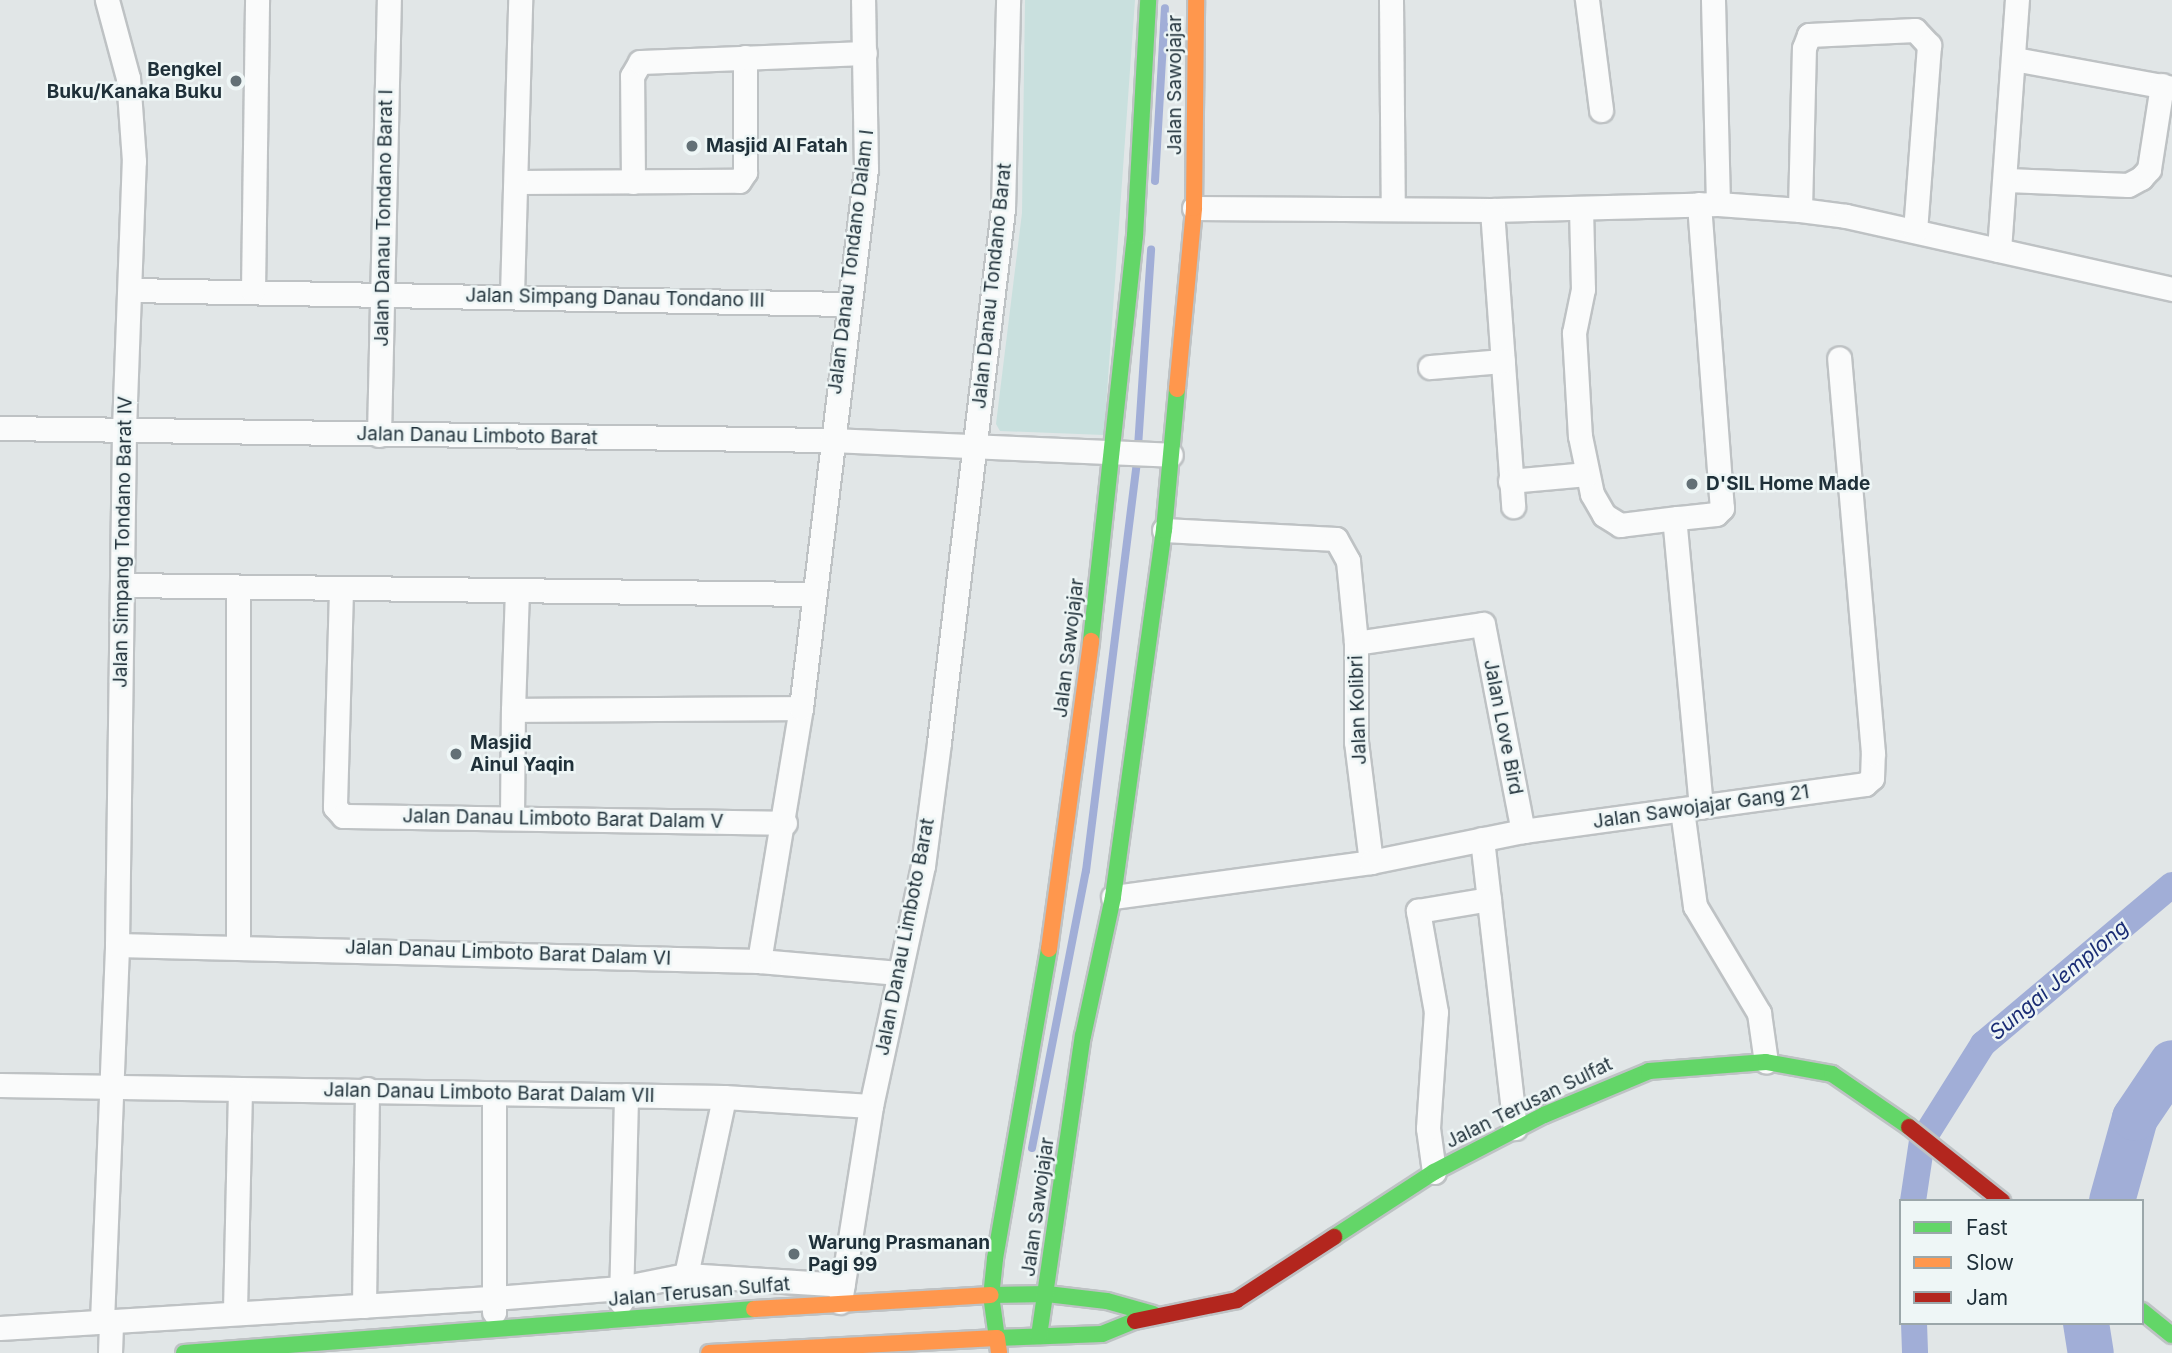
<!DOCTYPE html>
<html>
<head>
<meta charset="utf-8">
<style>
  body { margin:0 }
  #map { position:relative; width:2172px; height:1353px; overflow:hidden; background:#e1e6e7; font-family:Inter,sans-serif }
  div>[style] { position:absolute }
  .green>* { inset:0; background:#c9e0de }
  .stream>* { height:8px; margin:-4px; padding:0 4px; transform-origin:4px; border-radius:4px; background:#a1aed7 }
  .canal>* { height:26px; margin:-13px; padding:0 13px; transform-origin:13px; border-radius:13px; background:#a1aed7 }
  .river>* { height:46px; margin:-23px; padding:0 23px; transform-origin:23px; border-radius:23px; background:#a1aed7 }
  .roads { filter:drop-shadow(2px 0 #bec2c4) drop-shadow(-2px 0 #bec2c4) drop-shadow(0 2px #bec2c4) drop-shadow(0 -2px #bec2c4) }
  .street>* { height:23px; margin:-11.5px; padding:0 11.5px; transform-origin:11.5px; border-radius:11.5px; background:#fafbfb }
  .fast>* { height:16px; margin:-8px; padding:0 8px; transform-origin:8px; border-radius:8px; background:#63d668 }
  .slow>* { height:16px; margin:-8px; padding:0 8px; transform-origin:8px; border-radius:8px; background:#ff974d }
  .jam>* { height:16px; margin:-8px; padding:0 8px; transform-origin:8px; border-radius:8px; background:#b3261e }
  .dots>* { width:19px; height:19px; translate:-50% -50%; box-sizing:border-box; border:4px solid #eef6f6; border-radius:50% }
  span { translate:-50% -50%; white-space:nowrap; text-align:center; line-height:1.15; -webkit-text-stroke:5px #eef6f6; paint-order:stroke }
  .poi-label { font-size:19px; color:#1f3039; font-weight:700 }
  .right { translate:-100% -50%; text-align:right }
  .left { translate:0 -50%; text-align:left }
  .street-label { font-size:19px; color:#1f3039 }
  .water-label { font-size:21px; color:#1a2d74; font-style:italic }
  .legend { position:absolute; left:1899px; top:1199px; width:245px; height:126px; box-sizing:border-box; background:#eef6f6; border:2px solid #9ba7aa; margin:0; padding:9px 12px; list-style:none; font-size:21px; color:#1f3039 }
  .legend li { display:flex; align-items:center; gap:14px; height:35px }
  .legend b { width:35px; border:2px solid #9ba7aa }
</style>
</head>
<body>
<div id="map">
  <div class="green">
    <i style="clip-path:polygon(1025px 0,1135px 0,1104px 435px,1000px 431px,996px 424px,1022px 213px)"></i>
  </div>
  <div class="stream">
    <i style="left:1155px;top:181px;width:173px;rotate:-86.7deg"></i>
    <i style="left:1032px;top:1148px;width:282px;rotate:-79deg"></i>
    <i style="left:1086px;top:871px;width:412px;rotate:-82.9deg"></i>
    <i style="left:1137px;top:462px;width:213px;rotate:-86.2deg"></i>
  </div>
  <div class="canal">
    <i style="left:1913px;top:1201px;width:61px;rotate:-81.5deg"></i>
    <i style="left:1922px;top:1141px;width:115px;rotate:-57.8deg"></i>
    <i style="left:1983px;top:1044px;width:247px;rotate:-40.1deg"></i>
    <i style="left:1914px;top:1323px;width:30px;rotate:88deg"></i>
  </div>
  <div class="river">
    <i style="left:2112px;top:1201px;width:86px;rotate:-74.5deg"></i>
    <i style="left:2135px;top:1118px;width:66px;rotate:-56.1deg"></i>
    <i style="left:2086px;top:1323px;width:30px;rotate:81deg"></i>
  </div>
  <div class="roads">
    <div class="street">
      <i style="left:1391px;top:0;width:209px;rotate:89.5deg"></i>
      <i style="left:1587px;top:0;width:111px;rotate:82.7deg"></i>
      <i style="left:1713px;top:0;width:204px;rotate:88.6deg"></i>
      <i style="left:2014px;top:59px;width:161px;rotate:10.4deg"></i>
      <i style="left:2007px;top:180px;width:121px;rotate:2.4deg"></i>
      <i style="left:2128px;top:185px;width:15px;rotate:-28deg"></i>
      <i style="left:2141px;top:178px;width:12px;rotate:-48deg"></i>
      <i style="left:2149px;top:169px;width:85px;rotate:-81.2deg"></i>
      <i style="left:517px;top:182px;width:222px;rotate:-0.3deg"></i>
      <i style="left:739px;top:181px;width:11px;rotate:-56deg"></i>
      <i style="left:745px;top:172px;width:115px;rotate:-90deg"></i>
      <i style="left:633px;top:182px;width:106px;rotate:-90.5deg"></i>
      <i style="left:632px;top:76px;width:16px;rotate:-60deg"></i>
      <i style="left:640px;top:62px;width:225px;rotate:-2.3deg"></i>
      <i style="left:1699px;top:204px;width:305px;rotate:85.7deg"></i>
      <i style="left:1722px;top:508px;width:8px;rotate:135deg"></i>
      <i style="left:1716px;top:514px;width:39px;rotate:174deg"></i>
      <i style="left:1677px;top:518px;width:9px;rotate:103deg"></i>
      <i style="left:1675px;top:527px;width:281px;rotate:84.7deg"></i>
      <i style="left:1194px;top:208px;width:298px;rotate:0.4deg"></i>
      <i style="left:1492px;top:210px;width:226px;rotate:-1.5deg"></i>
      <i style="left:1718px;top:204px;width:82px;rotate:4.2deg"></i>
      <i style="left:1800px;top:210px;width:46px;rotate:7.4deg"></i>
      <i style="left:1846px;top:216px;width:334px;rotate:12.6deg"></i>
      <i style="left:1581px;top:208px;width:81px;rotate:88.6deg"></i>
      <i style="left:1583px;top:289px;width:45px;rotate:101.6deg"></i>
      <i style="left:1574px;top:333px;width:103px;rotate:86.7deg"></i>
      <i style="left:1580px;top:436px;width:59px;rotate:78.3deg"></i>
      <i style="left:1592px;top:494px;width:24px;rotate:60deg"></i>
      <i style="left:1604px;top:515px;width:19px;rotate:32deg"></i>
      <i style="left:1620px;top:525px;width:57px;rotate:-7deg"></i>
      <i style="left:1492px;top:210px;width:297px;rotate:85.9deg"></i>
      <i style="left:1800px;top:210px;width:162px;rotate:-88.6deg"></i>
      <i style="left:1804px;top:48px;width:14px;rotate:-69deg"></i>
      <i style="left:1809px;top:35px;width:106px;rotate:-2.7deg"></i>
      <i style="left:1915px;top:30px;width:21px;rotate:47deg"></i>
      <i style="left:1929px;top:45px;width:186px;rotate:94.3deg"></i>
      <i style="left:1999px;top:250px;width:251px;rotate:-85.9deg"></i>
      <i style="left:130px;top:290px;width:718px;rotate:1.12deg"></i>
      <i style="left:253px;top:291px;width:291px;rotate:-89.2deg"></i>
      <i style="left:512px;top:295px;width:295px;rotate:-88.4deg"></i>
      <i style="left:1430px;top:367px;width:73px;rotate:-4.7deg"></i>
      <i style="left:0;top:428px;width:831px;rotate:0.83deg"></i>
      <i style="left:831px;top:440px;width:340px;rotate:2.5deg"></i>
      <i style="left:379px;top:435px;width:435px;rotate:-88.7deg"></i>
      <i style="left:1510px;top:481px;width:77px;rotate:-5.2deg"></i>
      <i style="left:1164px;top:530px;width:172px;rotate:3deg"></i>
      <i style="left:1336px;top:539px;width:25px;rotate:61deg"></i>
      <i style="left:1348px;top:561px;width:82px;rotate:84.4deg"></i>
      <i style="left:123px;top:585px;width:689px;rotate:0.75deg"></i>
      <i style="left:341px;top:590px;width:217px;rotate:91.6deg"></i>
      <i style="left:335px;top:807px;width:12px;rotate:48deg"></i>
      <i style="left:343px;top:816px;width:442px;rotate:0.9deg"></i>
      <i style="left:513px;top:710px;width:119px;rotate:-88.1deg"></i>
      <i style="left:1682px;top:810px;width:97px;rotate:82.3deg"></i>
      <i style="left:1695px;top:906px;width:125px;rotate:59.1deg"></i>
      <i style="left:1759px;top:1013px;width:49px;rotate:81.9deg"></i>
      <i style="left:512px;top:818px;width:108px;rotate:-89.5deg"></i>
      <i style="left:513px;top:710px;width:288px;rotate:-0.4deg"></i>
      <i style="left:1482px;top:839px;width:291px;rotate:83.5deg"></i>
      <i style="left:1371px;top:862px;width:121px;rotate:-97.1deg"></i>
      <i style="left:1356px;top:742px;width:99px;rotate:-90deg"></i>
      <i style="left:1356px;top:643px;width:128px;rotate:-8.5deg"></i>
      <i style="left:1483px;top:624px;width:211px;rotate:79.1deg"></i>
      <i style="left:1113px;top:897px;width:260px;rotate:-7.7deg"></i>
      <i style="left:1371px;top:862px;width:155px;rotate:-11.5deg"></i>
      <i style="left:1523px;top:831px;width:345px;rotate:-7.8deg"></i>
      <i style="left:1865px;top:784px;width:9px;rotate:-41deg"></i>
      <i style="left:1872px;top:778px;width:25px;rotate:-88deg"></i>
      <i style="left:1873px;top:753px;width:396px;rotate:-94.9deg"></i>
      <i style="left:117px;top:945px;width:642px;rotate:1.43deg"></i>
      <i style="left:759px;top:961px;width:140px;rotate:4.9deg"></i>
      <i style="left:238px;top:945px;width:358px;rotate:-90deg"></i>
      <i style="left:759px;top:961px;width:256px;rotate:-80.6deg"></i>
      <i style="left:801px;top:708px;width:543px;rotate:-83.12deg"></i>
      <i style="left:866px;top:169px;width:169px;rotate:-91deg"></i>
      <i style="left:0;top:1085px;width:724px;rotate:0.95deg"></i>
      <i style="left:724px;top:1097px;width:147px;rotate:3.5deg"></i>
      <i style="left:1434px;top:1172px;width:44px;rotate:-97.8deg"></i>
      <i style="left:1428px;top:1128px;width:116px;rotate:-86.1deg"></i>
      <i style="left:1436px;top:1012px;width:103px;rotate:-100.1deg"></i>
      <i style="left:1418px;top:911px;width:72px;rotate:-9.6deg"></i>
      <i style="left:686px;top:1275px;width:182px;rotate:-77.9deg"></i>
      <i style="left:621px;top:1302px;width:207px;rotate:-88.6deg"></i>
      <i style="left:840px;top:1302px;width:198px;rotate:-81deg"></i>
      <i style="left:871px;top:1106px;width:246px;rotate:-77.8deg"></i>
      <i style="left:923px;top:866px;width:125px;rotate:-82.6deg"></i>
      <i style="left:939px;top:742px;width:537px;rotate:-83.15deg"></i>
      <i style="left:1003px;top:209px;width:209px;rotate:-88.6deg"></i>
      <i style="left:364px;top:1306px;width:217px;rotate:-89.2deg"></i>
      <i style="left:235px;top:1310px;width:220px;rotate:-88.7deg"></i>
      <i style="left:494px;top:1312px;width:218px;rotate:-90deg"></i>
      <i style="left:102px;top:1321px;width:376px;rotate:-87.7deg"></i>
      <i style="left:117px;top:945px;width:516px;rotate:-89.22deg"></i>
      <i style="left:124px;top:429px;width:268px;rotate:-87.9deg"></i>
      <i style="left:134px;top:161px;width:83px;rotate:-94.1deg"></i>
      <i style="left:128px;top:78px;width:81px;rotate:-105.1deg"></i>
      <i style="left:0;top:1328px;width:495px;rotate:-3.5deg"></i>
      <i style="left:494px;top:1298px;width:127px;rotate:-4.5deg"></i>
      <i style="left:621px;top:1288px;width:66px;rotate:-11.3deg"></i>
      <i style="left:686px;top:1275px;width:157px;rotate:3.6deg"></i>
      <i style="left:110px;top:1353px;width:32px;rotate:-88deg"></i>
    </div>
    <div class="fast">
      <i style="left:1091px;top:641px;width:407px;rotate:-83.8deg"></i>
      <i style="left:1135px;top:236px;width:236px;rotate:-86.8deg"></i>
      <i style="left:1049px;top:949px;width:315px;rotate:99.9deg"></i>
      <i style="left:995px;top:1259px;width:36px;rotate:96deg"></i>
      <i style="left:991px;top:1295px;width:43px;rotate:82.1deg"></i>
      <i style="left:997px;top:1338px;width:105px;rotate:-2.2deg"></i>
      <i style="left:1102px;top:1334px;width:35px;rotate:-22deg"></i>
      <i style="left:1334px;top:1237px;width:119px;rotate:-33deg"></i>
      <i style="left:1434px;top:1172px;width:124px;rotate:-27.4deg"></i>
      <i style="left:1544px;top:1115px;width:114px;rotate:-22.7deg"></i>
      <i style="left:1649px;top:1071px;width:117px;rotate:-4.4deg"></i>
      <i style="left:1766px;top:1062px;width:67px;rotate:10.3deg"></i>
      <i style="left:1832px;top:1074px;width:93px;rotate:34.5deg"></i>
      <i style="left:991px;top:1295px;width:56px;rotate:-1deg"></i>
      <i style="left:1047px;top:1294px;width:60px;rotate:6.7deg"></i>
      <i style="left:1107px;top:1301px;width:48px;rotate:15.8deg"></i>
      <i style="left:2142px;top:1311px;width:38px;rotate:39deg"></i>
      <i style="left:1039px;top:1336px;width:303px;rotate:-81.7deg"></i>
      <i style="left:1083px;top:1036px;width:142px;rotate:-77.8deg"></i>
      <i style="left:1113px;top:897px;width:371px;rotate:-82.1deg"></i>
      <i style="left:1164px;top:530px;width:142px;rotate:-84.7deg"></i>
      <i style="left:184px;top:1353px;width:572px;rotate:-4.41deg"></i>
    </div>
    <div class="slow">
      <i style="left:1177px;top:389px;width:182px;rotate:-84.6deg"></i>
      <i style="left:1194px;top:208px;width:208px;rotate:-89.4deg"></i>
      <i style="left:1049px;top:949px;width:311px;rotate:-82.2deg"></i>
      <i style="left:754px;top:1309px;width:237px;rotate:-3.4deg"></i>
      <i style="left:709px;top:1353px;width:288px;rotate:-3deg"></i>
      <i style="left:997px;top:1338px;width:15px;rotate:82deg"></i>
    </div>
    <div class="jam">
      <i style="left:1909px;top:1127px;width:119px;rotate:38.5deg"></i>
      <i style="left:1135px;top:1321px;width:104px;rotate:-11.6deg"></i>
      <i style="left:1237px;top:1300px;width:116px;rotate:-33deg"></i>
    </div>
  </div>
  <div class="dots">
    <i style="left:236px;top:81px;background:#637076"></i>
    <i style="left:692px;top:146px;background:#637076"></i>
    <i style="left:1692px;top:484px;background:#637076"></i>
    <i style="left:456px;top:754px;background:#637076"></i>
    <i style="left:794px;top:1254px;background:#637076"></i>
  </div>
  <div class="poi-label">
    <span class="right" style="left:222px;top:81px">Bengkel<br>Buku/Kanaka Buku</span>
    <span class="left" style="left:706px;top:146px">Masjid Al Fatah</span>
    <span class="left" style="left:1706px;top:484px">D'SIL Home Made</span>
    <span class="left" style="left:470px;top:754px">Masjid<br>Ainul Yaqin</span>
    <span class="left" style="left:808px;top:1254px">Warung Prasmanan<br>Pagi 99</span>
  </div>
  <div class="street-label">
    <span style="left:1175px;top:85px;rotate:-90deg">Jalan Sawojajar</span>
    <span style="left:384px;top:218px;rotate:-89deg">Jalan Danau Tondano Barat I</span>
    <span style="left:851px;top:262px;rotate:-83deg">Jalan Danau Tondano Dalam I</span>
    <span style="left:992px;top:286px;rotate:-84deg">Jalan Danau Tondano Barat</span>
    <span style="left:615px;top:298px;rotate:1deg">Jalan Simpang Danau Tondano III</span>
    <span style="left:477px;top:436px;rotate:1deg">Jalan Danau Limboto Barat</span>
    <span style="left:123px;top:542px;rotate:-89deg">Jalan Simpang Tondano Barat IV</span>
    <span style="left:1069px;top:648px;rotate:-83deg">Jalan Sawojajar</span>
    <span style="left:1358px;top:710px;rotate:-92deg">Jalan Kolibri</span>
    <span style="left:1503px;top:727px;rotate:79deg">Jalan Love Bird</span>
    <span style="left:1701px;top:807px;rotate:-8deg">Jalan Sawojajar Gang 21</span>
    <span style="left:563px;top:819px;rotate:1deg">Jalan Danau Limboto Barat Dalam V</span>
    <span style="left:905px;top:937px;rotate:-79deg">Jalan Danau Limboto Barat</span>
    <span style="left:508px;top:953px;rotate:2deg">Jalan Danau Limboto Barat Dalam VI</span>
    <span style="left:489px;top:1093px;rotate:1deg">Jalan Danau Limboto Barat Dalam VII</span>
    <span style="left:1529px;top:1103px;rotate:-26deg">Jalan Terusan Sulfat</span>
    <span style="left:1038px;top:1207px;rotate:-82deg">Jalan Sawojajar</span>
    <span style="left:699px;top:1292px;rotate:-5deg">Jalan Terusan Sulfat</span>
  </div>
  <div class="water-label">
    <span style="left:2059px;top:980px;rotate:-40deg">Sungai Jemplong</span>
  </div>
  <ul class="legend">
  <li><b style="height:9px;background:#63d668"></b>Fast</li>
  <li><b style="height:9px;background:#ff974d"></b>Slow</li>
  <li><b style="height:9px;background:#b3261e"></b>Jam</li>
  </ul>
</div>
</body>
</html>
